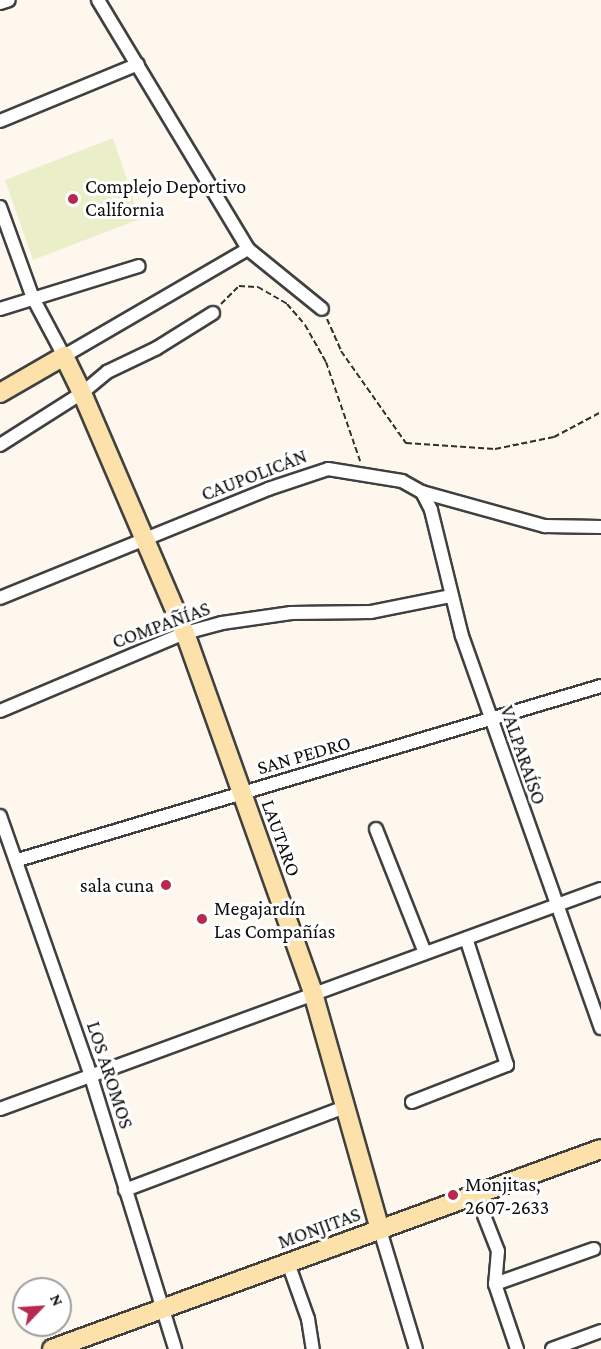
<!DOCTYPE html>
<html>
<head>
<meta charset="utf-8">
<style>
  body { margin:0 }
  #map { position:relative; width:601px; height:1349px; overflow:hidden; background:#fef7ed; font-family:"Crimson Pro",serif }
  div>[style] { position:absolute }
  .pitch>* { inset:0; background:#eaefc9 }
  .path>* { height:2px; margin-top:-1px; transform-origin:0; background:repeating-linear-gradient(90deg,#2f2f2f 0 6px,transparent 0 9px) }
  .roads { filter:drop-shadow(2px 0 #404040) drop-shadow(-2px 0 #404040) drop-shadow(0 2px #404040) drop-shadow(0 -2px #404040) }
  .street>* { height:12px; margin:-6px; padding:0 6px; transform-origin:6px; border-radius:6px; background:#fff }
  .secondary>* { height:18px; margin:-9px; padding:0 9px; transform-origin:9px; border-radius:9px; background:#fce1aa }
  .dots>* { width:16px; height:16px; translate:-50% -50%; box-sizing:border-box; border:3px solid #fff; border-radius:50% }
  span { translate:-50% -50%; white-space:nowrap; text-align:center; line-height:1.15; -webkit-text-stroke:6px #fff; paint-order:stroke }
  .poi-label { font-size:20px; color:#0d0d0d }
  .left { translate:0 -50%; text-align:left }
  .right { translate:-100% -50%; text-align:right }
  .street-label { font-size:20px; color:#0d0d0d }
  .north { position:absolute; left:12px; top:1277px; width:60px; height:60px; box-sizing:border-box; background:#fff; border:2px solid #9e9e9e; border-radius:50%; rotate:65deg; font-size:16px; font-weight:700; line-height:24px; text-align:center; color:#0d0d0d }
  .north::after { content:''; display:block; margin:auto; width:21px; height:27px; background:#b8294f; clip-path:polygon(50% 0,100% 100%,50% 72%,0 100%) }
</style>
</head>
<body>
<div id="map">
  <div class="pitch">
    <i style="clip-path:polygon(113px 138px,140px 219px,33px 260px,5px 180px)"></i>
  </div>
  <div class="path">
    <i style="left:221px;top:304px;width:25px;rotate:-45deg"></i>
    <i style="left:239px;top:286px;width:19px;rotate:3deg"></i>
    <i style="left:258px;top:287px;width:34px;rotate:30deg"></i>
    <i style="left:287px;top:304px;width:28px;rotate:49deg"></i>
    <i style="left:305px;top:325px;width:43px;rotate:60.4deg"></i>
    <i style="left:326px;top:362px;width:105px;rotate:71deg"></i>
    <i style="left:327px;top:319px;width:35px;rotate:66deg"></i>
    <i style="left:341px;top:351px;width:113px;rotate:54.8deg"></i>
    <i style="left:406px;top:443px;width:89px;rotate:3.9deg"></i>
    <i style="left:495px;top:449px;width:60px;rotate:-11.5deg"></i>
    <i style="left:554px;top:437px;width:53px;rotate:-28deg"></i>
  </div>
  <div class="roads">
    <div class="street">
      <i style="left:98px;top:0;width:291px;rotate:58.9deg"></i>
      <i style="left:248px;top:249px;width:95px;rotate:39deg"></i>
      <i style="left:0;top:3px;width:9px;rotate:-18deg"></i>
      <i style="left:0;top:121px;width:149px;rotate:-22.4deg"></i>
      <i style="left:0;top:207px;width:97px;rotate:70.1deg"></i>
      <i style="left:33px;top:298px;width:66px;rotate:61.9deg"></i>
      <i style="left:64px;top:356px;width:213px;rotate:-30.2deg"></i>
      <i style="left:0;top:309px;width:145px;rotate:-17.2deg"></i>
      <i style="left:0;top:445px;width:97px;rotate:-32.4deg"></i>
      <i style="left:82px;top:393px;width:33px;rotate:-40deg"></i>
      <i style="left:107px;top:372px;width:55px;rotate:-25.6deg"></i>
      <i style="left:157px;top:348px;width:66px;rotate:-32deg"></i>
      <i style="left:422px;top:492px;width:20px;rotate:63deg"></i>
      <i style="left:431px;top:510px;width:130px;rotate:76.2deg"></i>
      <i style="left:462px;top:636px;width:416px;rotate:70.5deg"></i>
      <i style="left:0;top:598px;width:289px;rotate:-22.1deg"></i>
      <i style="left:268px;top:489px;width:63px;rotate:-18.4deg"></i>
      <i style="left:328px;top:469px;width:75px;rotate:9.2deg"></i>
      <i style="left:402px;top:481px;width:23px;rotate:29deg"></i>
      <i style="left:422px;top:492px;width:128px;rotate:15.5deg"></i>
      <i style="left:545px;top:526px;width:56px;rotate:1deg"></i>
      <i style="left:0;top:711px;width:201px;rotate:-22.9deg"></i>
      <i style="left:185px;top:633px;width:38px;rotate:-15deg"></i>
      <i style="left:222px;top:623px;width:70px;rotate:-8.2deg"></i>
      <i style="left:291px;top:613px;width:80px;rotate:-0.7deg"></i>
      <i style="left:371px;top:612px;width:81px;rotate:-11.4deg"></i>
      <i style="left:0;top:816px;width:263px;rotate:70.7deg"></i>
      <i style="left:87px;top:1064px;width:298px;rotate:72.8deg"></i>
      <i style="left:376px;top:829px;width:133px;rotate:68.4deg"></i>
      <i style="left:18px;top:860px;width:608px;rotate:-16.62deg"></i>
      <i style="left:412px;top:1102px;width:102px;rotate:-21.3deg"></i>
      <i style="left:507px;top:1065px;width:133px;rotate:-107.9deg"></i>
      <i style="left:0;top:1109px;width:640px;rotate:-20.11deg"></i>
      <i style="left:125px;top:1190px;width:235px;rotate:-20.7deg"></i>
      <i style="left:476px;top:1195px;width:60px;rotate:68.6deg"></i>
      <i style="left:498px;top:1251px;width:33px;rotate:95deg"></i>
      <i style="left:495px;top:1284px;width:69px;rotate:71.3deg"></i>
      <i style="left:380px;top:1230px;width:124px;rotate:73.2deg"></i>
      <i style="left:288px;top:1263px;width:59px;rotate:70.3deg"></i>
      <i style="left:308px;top:1319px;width:30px;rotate:81deg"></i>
      <i style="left:495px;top:1284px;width:105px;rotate:-19.5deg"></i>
      <i style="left:552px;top:1349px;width:52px;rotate:-20.2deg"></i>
    </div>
    <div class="secondary">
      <i style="left:0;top:393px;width:74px;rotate:-30deg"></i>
      <i style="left:64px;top:356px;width:41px;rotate:64.1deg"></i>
      <i style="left:82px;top:393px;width:261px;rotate:66.8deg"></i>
      <i style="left:185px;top:633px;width:382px;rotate:70.4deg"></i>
      <i style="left:313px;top:993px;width:246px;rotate:74.2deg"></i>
      <i style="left:52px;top:1349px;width:584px;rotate:-20.02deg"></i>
    </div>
  </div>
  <div class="dots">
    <i style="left:73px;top:199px;background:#b8294f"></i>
    <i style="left:166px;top:885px;background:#b8294f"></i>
    <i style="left:202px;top:919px;background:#b8294f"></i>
    <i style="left:453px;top:1195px;background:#b8294f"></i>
  </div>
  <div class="poi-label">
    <span class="left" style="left:85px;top:198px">Complejo Deportivo<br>California</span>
    <span class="right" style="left:154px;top:885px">sala cuna</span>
    <span class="left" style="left:214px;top:920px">Megajardín<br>Las Compañías</span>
    <span class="left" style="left:465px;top:1196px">Monjitas,<br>2607-2633</span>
  </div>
  <div class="street-label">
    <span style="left:254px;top:475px;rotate:-21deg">CAUPOLICÁN</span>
    <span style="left:161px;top:625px;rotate:-20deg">COMPAÑÍAS</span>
    <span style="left:304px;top:755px;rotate:-16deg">SAN PEDRO</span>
    <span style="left:523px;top:755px;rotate:71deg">VALPARAÍSO</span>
    <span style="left:281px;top:838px;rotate:70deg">LAUTARO</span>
    <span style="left:110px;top:1075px;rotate:72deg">LOS AROMOS</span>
    <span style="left:319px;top:1228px;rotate:-20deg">MONJITAS</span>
  </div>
  <div class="north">N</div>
</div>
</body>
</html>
